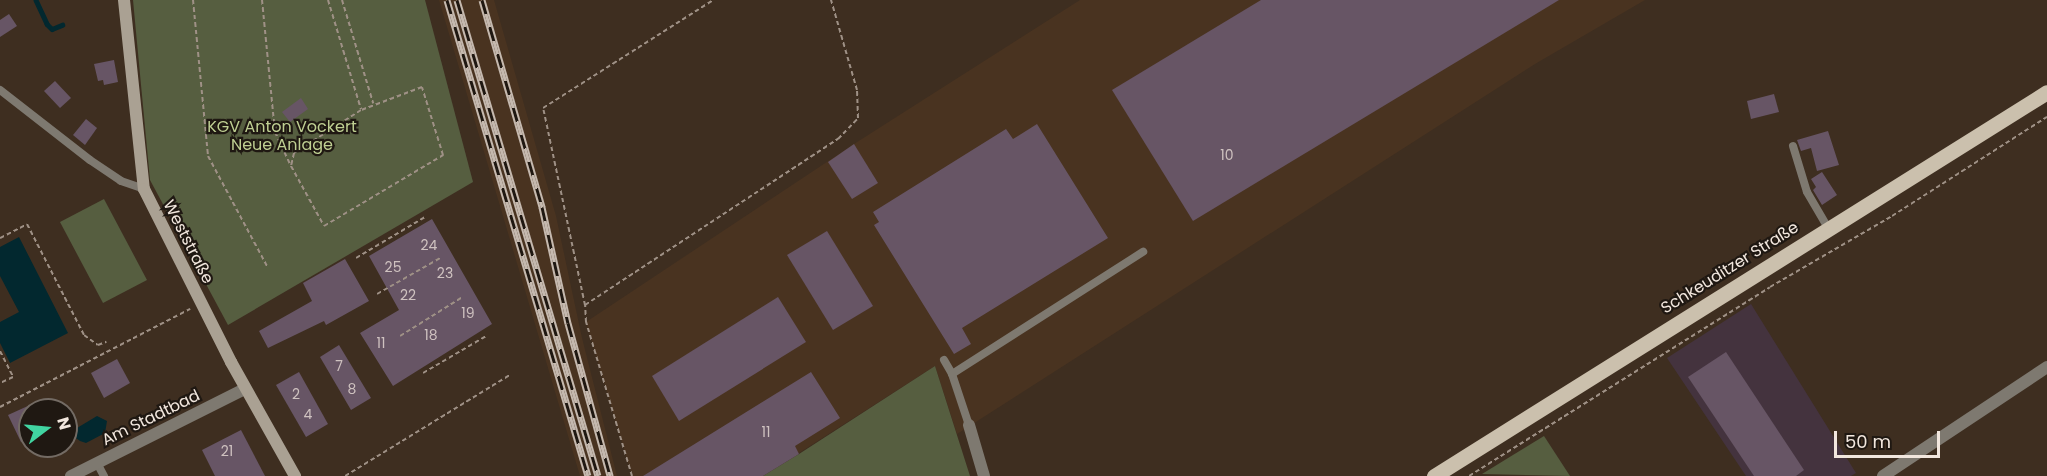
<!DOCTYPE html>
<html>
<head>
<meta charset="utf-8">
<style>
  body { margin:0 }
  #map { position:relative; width:2047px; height:476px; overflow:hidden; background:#3e2e20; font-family:Poppins,sans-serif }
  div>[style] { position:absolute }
  .commercial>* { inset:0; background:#44333e }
  .built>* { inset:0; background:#493320 }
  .green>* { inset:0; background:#565e40 }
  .water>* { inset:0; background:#02282f }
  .stream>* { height:4.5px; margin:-2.25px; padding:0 2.25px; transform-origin:2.25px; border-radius:2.25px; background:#02282f }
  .building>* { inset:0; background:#675565 }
  .path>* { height:2px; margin-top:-1px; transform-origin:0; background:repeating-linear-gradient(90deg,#9f9186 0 4.5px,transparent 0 7.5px) }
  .service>* { height:8px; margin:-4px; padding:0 4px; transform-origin:4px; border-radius:4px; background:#7e7970 }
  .minor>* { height:12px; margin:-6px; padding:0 6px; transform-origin:6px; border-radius:6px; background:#7e7970 }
  .secondary>* { height:12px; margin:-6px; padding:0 6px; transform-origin:6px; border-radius:6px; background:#aaa193 }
  .primary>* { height:15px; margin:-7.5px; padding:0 7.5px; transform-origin:7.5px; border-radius:7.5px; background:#cbc0ad }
  .rail>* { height:7px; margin-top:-3.5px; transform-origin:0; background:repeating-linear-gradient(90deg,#1f1812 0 14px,#c5b9af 0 28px); box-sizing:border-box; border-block:2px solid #c5b9af }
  span { translate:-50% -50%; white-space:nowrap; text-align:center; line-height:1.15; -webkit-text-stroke:4.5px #1f1812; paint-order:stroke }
  .number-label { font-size:14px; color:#cfc2c0 }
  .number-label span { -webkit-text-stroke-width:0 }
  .park-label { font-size:16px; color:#bfcf92 }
  .street-label { font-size:16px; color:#f2e7de }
  .north { position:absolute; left:18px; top:398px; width:60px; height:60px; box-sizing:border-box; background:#1f1812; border:2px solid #736b64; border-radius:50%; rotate:74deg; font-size:16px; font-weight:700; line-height:24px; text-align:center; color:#f2e7de }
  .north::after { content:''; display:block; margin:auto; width:21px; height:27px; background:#41d4a1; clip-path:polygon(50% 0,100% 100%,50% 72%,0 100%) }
  .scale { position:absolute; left:1834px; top:431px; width:106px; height:27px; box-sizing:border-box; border:3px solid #f2e7de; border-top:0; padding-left:8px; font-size:18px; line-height:21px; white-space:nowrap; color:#f2e7de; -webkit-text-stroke:4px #1f1812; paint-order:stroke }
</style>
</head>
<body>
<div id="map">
  <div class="commercial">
    <i style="clip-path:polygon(1751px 304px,1856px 473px,1851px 476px,1746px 476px,1667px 358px)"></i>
  </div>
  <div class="built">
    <i style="clip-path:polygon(439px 0,494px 0,556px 216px,582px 338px,617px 476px,580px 476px)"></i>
    <i style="clip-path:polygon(1080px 0,1645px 0,1535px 64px,957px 434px,935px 366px,763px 476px,632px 476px,586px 322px,854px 144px)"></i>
  </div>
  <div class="green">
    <i style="clip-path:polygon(133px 0,425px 0,473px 182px,228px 325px,150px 180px)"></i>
    <i style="clip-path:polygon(104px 199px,147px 280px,103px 303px,60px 222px)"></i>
    <i style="clip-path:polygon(935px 366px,970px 476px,763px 476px,799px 454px)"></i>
    <i style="clip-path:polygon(1544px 436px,1570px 476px,1482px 474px)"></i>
  </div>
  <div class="water">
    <i style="clip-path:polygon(19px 237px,68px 333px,10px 363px,0 343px,0 322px,19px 312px,0 276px,0 247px)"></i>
    <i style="clip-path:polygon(97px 416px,107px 421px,105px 433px,86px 443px,80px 441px,76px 438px,77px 428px)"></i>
  </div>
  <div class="stream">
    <i style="left:36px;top:0;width:26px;rotate:65deg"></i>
    <i style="left:47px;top:24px;width:7px;rotate:45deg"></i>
    <i style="left:52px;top:29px;width:11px;rotate:-22deg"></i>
  </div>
  <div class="building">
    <i style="clip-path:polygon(1261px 0,1559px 0,1193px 221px,1112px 90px)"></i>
    <i style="clip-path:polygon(9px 14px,17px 26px,0 37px,0 20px)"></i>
    <i style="clip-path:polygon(114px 60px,118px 82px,104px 85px,103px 80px,98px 81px,94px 64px)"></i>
    <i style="clip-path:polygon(55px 81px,71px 98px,60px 108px,44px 91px)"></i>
    <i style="clip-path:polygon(1774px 94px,1779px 112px,1751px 119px,1747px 101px)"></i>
    <i style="clip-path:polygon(301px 98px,308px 109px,290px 122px,282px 112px)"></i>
    <i style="clip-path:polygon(86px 119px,97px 128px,85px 145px,73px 135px)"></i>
    <i style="clip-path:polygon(1037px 124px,1108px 238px,962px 328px,971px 344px,954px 354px,874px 225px,879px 222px,873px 212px,1006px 129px,1013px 139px)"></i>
    <i style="clip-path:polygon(1828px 131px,1839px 165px,1817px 171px,1811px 148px,1801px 151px,1797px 140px)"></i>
    <i style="clip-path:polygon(854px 144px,878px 183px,852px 199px,828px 162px)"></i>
    <i style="clip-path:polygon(1822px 172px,1837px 195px,1822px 205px,1813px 190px,1816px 187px,1811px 179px)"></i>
    <i style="clip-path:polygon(432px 219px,492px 324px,393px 386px,360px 333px,399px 310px,369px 256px)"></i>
    <i style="clip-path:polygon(827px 231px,873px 306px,833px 330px,787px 255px)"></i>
    <i style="clip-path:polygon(345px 259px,369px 301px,326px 325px,324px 321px,268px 348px,259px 331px,312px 301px,303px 283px)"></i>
    <i style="clip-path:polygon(778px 297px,806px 342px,679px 421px,652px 376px)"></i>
    <i style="clip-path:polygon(339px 345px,371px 398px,351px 410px,320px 357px)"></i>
    <i style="clip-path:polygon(1726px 352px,1804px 470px,1796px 476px,1754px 476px,1688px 377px)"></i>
    <i style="clip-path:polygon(117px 359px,130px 383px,104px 398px,91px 373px)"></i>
    <i style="clip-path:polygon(299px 372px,328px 424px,306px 437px,276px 385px)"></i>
    <i style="clip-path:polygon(811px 372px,840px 418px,795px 446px,799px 454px,763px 476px,643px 476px)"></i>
    <i style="clip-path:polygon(30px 405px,30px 438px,21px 442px,8px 415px)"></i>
    <i style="clip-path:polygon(241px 430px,265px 476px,215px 476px,202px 450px)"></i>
  </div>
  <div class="path">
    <i style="left:193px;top:0;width:157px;rotate:84.5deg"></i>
    <i style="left:208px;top:156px;width:127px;rotate:61.8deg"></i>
    <i style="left:262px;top:0;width:133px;rotate:84.4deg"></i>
    <i style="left:275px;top:132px;width:38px;rotate:65deg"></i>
    <i style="left:291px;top:166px;width:68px;rotate:61.2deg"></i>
    <i style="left:324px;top:226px;width:139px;rotate:-30.8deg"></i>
    <i style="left:443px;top:155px;width:71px;rotate:-107.2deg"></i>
    <i style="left:422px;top:87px;width:65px;rotate:159.3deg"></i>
    <i style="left:361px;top:110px;width:80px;rotate:147.3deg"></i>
    <i style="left:294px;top:153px;width:13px;rotate:103deg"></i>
    <i style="left:328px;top:0;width:114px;rotate:73.2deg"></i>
    <i style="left:342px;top:0;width:108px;rotate:73.2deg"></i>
    <i style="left:0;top:238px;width:30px;rotate:-27deg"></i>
    <i style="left:27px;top:224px;width:125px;rotate:62.8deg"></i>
    <i style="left:84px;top:335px;width:17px;rotate:36deg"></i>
    <i style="left:98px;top:345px;width:9px;rotate:-21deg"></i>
    <i style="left:356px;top:258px;width:80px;rotate:-30.7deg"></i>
    <i style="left:377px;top:294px;width:73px;rotate:-29.7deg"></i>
    <i style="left:585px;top:305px;width:303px;rotate:-33.3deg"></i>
    <i style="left:838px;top:139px;width:29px;rotate:-46deg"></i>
    <i style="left:858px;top:118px;width:28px;rotate:-92deg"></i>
    <i style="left:857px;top:90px;width:94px;rotate:-106.1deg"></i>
    <i style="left:400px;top:336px;width:72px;rotate:-31.9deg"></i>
    <i style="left:0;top:351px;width:29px;rotate:63deg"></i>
    <i style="left:13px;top:377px;width:14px;rotate:155deg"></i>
    <i style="left:423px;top:373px;width:73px;rotate:-30.4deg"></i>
    <i style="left:0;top:407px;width:214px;rotate:-27.3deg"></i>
    <i style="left:345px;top:476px;width:193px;rotate:-31.5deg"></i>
    <i style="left:632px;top:476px;width:161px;rotate:-106.6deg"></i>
    <i style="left:586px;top:322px;width:17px;rotate:-93deg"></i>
    <i style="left:585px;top:305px;width:201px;rotate:-102deg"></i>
    <i style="left:543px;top:108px;width:201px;rotate:-32.4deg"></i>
    <i style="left:1469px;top:476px;width:355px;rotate:-32.1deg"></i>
    <i style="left:1770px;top:287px;width:141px;rotate:-30.2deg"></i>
    <i style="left:1892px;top:216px;width:184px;rotate:-32.6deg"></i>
  </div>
  <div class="service">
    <i style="left:0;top:90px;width:114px;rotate:37.9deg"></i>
    <i style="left:90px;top:160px;width:37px;rotate:34deg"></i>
    <i style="left:121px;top:181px;width:24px;rotate:19deg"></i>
    <i style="left:1793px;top:146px;width:48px;rotate:73.1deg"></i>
    <i style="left:1807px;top:192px;width:42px;rotate:59.7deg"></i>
    <i style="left:944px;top:360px;width:16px;rotate:60deg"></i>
    <i style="left:952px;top:374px;width:54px;rotate:71.6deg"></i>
    <i style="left:952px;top:374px;width:227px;rotate:-32.6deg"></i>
    <i style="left:97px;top:463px;width:15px;rotate:62deg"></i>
  </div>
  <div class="minor">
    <i style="left:969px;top:425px;width:53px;rotate:73.6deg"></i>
    <i style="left:71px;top:476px;width:195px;rotate:-26.6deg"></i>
    <i style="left:1883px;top:476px;width:197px;rotate:-33.6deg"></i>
  </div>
  <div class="secondary">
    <i style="left:124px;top:0;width:190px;rotate:84deg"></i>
    <i style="left:144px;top:189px;width:194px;rotate:63.3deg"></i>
    <i style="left:231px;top:362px;width:131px;rotate:60.7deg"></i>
  </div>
  <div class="primary">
    <i style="left:1434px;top:476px;width:723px;rotate:-32.06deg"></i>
  </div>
  <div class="rail">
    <i style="left:447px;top:0;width:496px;rotate:73.5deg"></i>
    <i style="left:457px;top:0;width:496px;rotate:73.5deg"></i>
    <i style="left:482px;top:0;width:216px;rotate:73.8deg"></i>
    <i style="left:542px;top:207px;width:119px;rotate:77.4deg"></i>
    <i style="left:568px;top:323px;width:159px;rotate:74.6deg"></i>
  </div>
  <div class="number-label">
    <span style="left:1227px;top:155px">10</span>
    <span style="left:429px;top:245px">24</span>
    <span style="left:393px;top:267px">25</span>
    <span style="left:445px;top:273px">23</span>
    <span style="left:408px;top:295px">22</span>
    <span style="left:468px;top:313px">19</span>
    <span style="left:431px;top:335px">18</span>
    <span style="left:381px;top:343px">11</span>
    <span style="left:339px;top:366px">7</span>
    <span style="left:352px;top:389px">8</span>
    <span style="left:296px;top:394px">2</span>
    <span style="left:308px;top:414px">4</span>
    <span style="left:766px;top:432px">11</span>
    <span style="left:227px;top:451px">21</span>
  </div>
  <div class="park-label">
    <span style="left:282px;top:136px">KGV Anton Vockert<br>Neue Anlage</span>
  </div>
  <div class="street-label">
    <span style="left:188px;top:242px;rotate:63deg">Weststraße</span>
    <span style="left:1730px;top:268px;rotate:-32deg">Schkeuditzer Straße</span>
    <span style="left:151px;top:418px;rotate:-26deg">Am Stadtbad</span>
  </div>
  <div class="north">N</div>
  <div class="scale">50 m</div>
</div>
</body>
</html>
